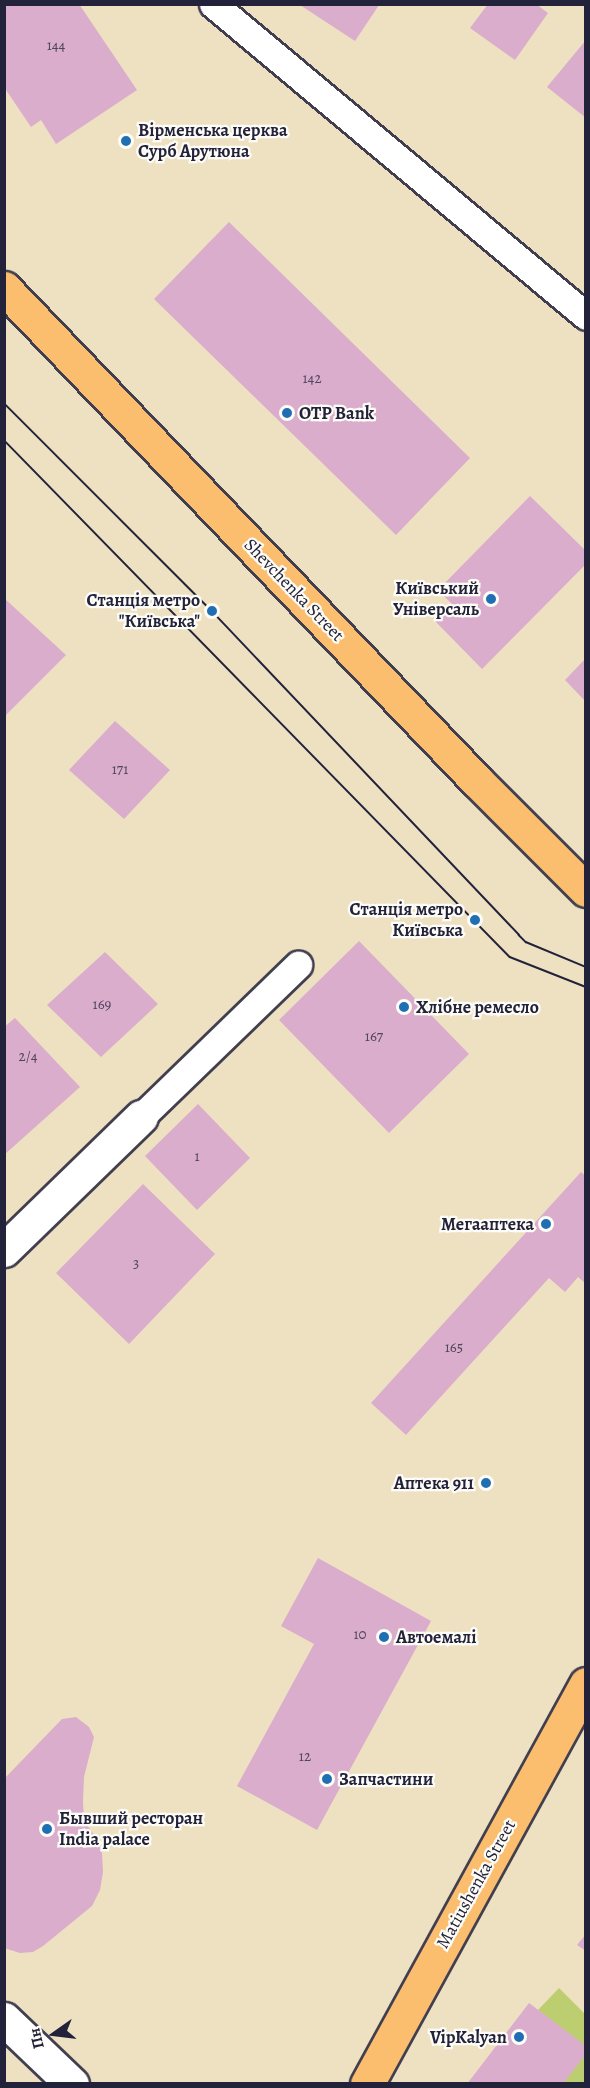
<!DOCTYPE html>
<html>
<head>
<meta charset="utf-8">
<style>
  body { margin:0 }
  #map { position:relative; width:590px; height:2088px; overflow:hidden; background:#eee1c2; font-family:Alegreya,serif }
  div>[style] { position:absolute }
  .green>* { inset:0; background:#bdce71 }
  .building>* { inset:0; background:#d9adcb }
  .roads { filter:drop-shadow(2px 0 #413f4f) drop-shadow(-2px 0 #413f4f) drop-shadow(0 2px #413f4f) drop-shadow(0 -2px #413f4f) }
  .lane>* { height:27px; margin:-13.5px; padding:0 13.5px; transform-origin:13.5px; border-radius:13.5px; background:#fff }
  .street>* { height:33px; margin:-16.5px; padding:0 16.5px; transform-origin:16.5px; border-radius:16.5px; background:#fff }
  .primary>* { height:33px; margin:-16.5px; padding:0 16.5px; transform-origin:16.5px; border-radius:16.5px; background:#fbbd6e }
  .tram>* { height:1.5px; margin:-0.75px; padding:0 0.75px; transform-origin:0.75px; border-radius:0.75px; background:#22223b }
  .dots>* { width:16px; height:16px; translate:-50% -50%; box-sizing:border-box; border:3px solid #fdfcf7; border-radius:50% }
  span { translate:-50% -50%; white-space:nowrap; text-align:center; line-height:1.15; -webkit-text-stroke:4.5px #fdfcf7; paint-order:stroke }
  .number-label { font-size:15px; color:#50455f }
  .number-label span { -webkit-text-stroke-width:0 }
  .poi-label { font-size:18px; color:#22223b; font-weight:700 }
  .left { translate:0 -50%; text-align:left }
  .right { translate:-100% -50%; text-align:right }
  .street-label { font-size:18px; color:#22223b }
  .frame { position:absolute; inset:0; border:6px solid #22223b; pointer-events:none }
  .north { position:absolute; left:24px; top:2004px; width:60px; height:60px; -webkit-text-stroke:4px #fdfcf7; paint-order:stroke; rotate:256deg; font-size:16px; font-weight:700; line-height:24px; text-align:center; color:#22223b }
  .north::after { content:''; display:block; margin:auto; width:21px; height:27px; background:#22223b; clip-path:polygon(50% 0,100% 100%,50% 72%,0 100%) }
</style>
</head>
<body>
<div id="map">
  <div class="green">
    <i style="clip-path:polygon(559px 1988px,585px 2014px,585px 2046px,538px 2010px)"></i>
    <i style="clip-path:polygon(585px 2054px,585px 2083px,563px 2083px)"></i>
  </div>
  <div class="building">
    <i style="clip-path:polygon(4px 4px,79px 4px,137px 90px,56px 144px,41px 120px,31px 127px,4px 87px)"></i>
    <i style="clip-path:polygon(488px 4px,536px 4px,548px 13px,515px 60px,470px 28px)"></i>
    <i style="clip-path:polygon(300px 5px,379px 5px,355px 41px)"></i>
    <i style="clip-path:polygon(586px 40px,586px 118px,547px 87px)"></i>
    <i style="clip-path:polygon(229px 222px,470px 458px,396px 535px,154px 299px)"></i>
    <i style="clip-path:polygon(530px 496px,586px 551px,586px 564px,482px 669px,435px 621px,452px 604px,438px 590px)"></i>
    <i style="clip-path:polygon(4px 598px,66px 655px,4px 717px)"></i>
    <i style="clip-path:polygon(586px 658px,586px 702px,565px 680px)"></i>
    <i style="clip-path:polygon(115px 721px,170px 770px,124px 819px,69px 770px)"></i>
    <i style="clip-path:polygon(359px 941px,469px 1054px,389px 1133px,279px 1020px)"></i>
    <i style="clip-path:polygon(105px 952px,158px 1004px,101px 1057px,47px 1005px)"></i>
    <i style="clip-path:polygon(15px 1018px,80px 1087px,4px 1155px,4px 1027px)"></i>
    <i style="clip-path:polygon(198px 1104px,250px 1158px,197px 1210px,145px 1156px)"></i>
    <i style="clip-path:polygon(581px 1172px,586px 1176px,586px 1284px,578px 1277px,565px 1292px,549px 1278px,406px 1435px,371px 1403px)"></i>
    <i style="clip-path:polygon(143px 1184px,215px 1254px,129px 1344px,56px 1273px)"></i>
    <i style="clip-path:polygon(318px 1558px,431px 1621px,317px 1830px,237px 1786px,314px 1644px,281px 1626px)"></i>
    <i style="clip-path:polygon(76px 1717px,89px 1727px,94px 1737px,84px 1777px,83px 1802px,84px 1821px,95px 1836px,102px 1853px,103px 1872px,100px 1890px,92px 1906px,43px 1946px,33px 1952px,20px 1953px,4px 1948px,4px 1779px,62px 1719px)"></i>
    <i style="clip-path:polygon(586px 1934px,586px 1951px,577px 1945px)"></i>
    <i style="clip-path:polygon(529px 2003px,586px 2046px,586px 2054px,563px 2084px,467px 2084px)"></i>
  </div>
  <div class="roads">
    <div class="lane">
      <i style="left:213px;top:4px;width:486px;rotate:39.9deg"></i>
      <i style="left:141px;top:1117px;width:219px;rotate:-44.1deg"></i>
    </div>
    <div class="street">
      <i style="left:4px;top:1250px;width:191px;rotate:-44.2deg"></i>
      <i style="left:4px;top:2019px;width:94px;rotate:43.7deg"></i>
    </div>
    <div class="primary">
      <i style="left:4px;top:288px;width:683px;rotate:46.19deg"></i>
      <i style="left:477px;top:781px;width:154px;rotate:45deg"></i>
      <i style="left:367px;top:2084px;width:456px;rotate:-61.3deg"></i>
    </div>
  </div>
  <div class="tram">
    <i style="left:4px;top:403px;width:294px;rotate:45deg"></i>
    <i style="left:212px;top:611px;width:446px;rotate:46.5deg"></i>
    <i style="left:519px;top:935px;width:10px;rotate:45deg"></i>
    <i style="left:526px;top:942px;width:65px;rotate:22.6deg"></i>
    <i style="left:4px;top:440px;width:723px;rotate:45.62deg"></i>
    <i style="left:510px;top:957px;width:82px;rotate:21.5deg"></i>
  </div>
  <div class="dots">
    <i style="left:126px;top:141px;background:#1f6fb2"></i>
    <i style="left:287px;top:413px;background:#1f6fb2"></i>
    <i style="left:491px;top:599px;background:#1f6fb2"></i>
    <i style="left:212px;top:611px;background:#1f6fb2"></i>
    <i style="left:475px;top:920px;background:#1f6fb2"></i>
    <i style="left:404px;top:1007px;background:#1f6fb2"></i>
    <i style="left:546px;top:1224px;background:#1f6fb2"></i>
    <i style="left:486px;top:1483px;background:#1f6fb2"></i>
    <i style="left:384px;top:1637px;background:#1f6fb2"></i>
    <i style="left:327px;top:1779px;background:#1f6fb2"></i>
    <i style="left:47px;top:1829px;background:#1f6fb2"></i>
    <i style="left:519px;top:2037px;background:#1f6fb2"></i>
  </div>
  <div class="number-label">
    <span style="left:56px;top:46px">144</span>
    <span style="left:312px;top:379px">142</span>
    <span style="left:120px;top:770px">171</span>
    <span style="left:102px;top:1005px">169</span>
    <span style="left:374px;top:1037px">167</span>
    <span style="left:28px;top:1057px">2/4</span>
    <span style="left:197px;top:1157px">1</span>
    <span style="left:136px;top:1264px">3</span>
    <span style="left:454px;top:1348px">165</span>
    <span style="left:360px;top:1635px">10</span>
    <span style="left:305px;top:1757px">12</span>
  </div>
  <div class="poi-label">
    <span class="left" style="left:138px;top:141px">Вірменська церква<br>Сурб Арутюна</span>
    <span class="left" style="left:299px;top:413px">OTP Bank</span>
    <span class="right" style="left:479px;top:599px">Київський<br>Універсаль</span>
    <span class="right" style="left:200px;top:611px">Станція метро<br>"Київська"</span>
    <span class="right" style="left:463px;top:920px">Станція метро<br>Київська</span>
    <span class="left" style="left:416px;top:1007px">Хлібне ремесло</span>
    <span class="right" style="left:534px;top:1224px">Мегааптека</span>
    <span class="right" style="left:474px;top:1483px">Аптека 911</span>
    <span class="left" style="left:396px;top:1637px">Автоемалі</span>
    <span class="left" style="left:339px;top:1779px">Запчастини</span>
    <span class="left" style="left:59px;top:1829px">Бывший ресторан<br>India palace</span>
    <span class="right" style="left:507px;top:2037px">VipKalyan</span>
  </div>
  <div class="street-label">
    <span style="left:294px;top:590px;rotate:46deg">Shevchenka Street</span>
    <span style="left:476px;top:1884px;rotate:-61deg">Matiushenka Street</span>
  </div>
  <div class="frame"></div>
  <div class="north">Пн</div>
</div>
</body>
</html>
